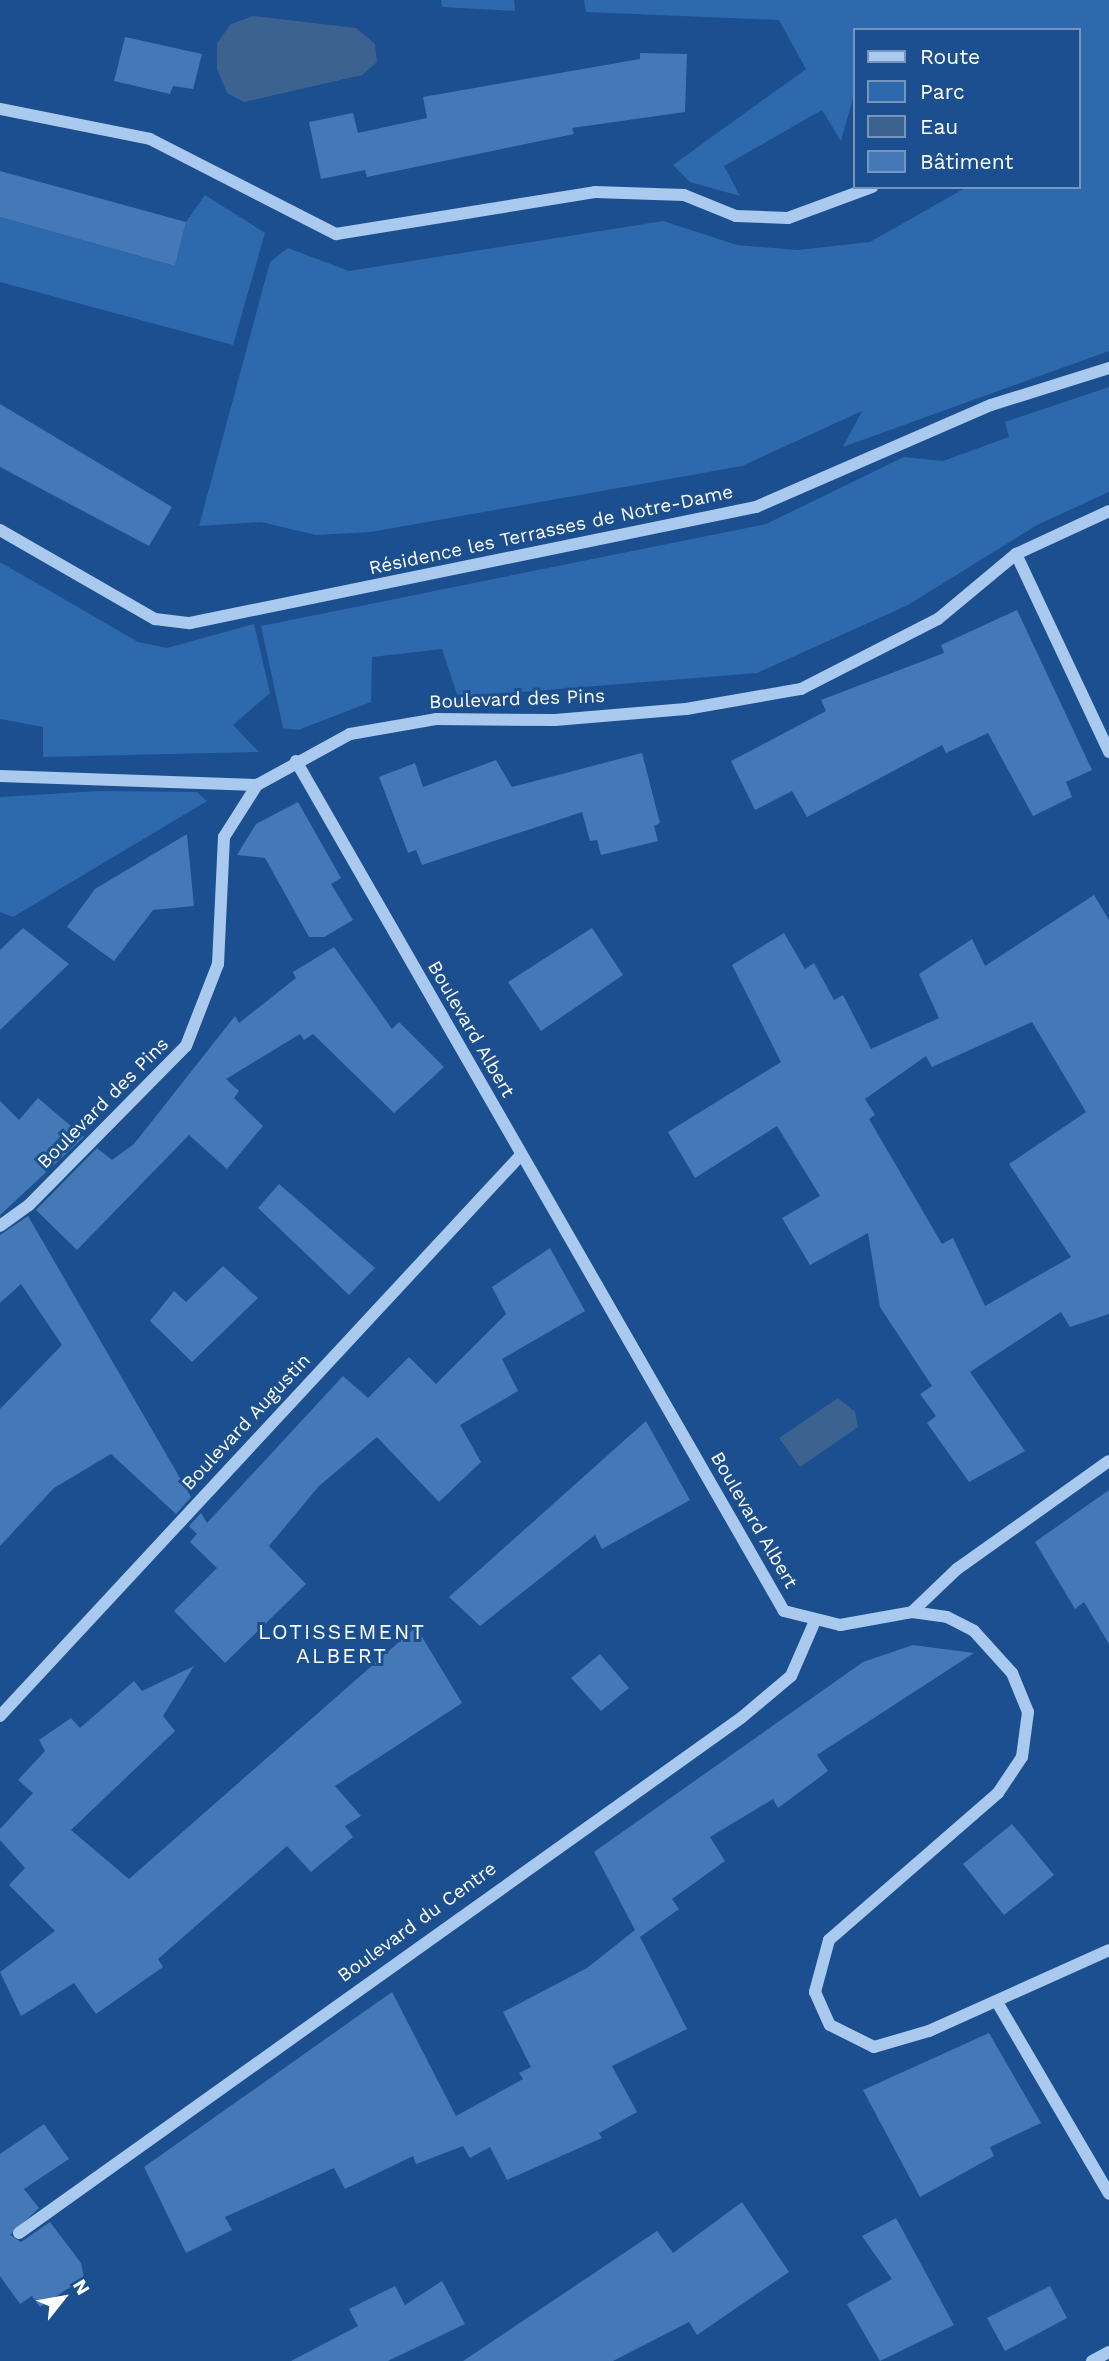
<!DOCTYPE html>
<html>
<head>
<meta charset="utf-8">
<style>
  body { margin:0 }
  #map { position:relative; width:1109px; height:2361px; overflow:hidden; background:#1b4f8f; font-family:"Work Sans",sans-serif }
  div>[style] { position:absolute }
  .green>* { inset:0; background:#2e69ad }
  .water>* { inset:0; background:#3c6290 }
  .building>* { inset:0; background:#4478b7 }
  .minor>* { height:12px; margin:-6px; padding:0 6px; transform-origin:6px; border-radius:6px; background:#a9c9ee }
  span { translate:-50% -50%; white-space:nowrap; text-align:center; line-height:1.15; -webkit-text-stroke:6px #1b4f8f; paint-order:stroke }
  .street-label { font-size:19px; color:#fff }
  .neighbourhood-label { font-size:21px; color:#fff; letter-spacing:2px }
  .legend { position:absolute; left:853px; top:28px; width:228px; height:161px; box-sizing:border-box; background:#1b4f8f; border:2px solid #7695bc; margin:0; padding:9px 12px; list-style:none; font-size:21px; color:#fff }
  .legend li { display:flex; align-items:center; gap:14px; height:35px }
  .legend b { width:35px; border:2px solid #7695bc }
  .north { position:absolute; left:28px; top:2263px; width:70px; height:70px; -webkit-text-stroke:5px #1b4f8f; paint-order:stroke; rotate:59deg; font-size:19px; font-weight:700; line-height:28px; text-align:center; color:#fff }
  .north::after { content:''; display:block; margin:auto; width:24px; height:32px; background:#fff; clip-path:polygon(50% 0,100% 100%,50% 72%,0 100%) }
</style>
</head>
<body>
<div id="map">
  <div class="green">
    <i style="clip-path:polygon(441px 0,514px 0,515px 11px,442px 7px)"></i>
    <i style="clip-path:polygon(584px 0,1109px 0,1109px 351px,843px 447px,862px 411px,742px 466px,371px 532px,316px 535px,261px 522px,199px 526px,270px 262px,288px 248px,349px 271px,663px 221px,737px 245px,798px 250px,870px 242px,967px 187px,1079px 187px,1079px 30px,855px 30px,855px 91px,841px 141px,822px 110px,724px 166px,740px 196px,690px 182px,673px 165px,806px 69px,779px 20px,586px 12px)"></i>
    <i style="clip-path:polygon(205px 195px,265px 233px,233px 345px,0 282px,0 217px,175px 266px,186px 222px)"></i>
    <i style="clip-path:polygon(1109px 387px,1109px 492px,1037px 525px,908px 605px,757px 673px,458px 697px,442px 649px,372px 657px,371px 702px,298px 730px,283px 728px,261px 626px,766px 524px,904px 457px,943px 461px,1009px 437px,1005px 422px)"></i>
    <i style="clip-path:polygon(0 562px,138px 642px,167px 648px,254px 624px,270px 693px,233px 725px,259px 752px,43px 757px,43px 727px,0 719px)"></i>
    <i style="clip-path:polygon(98px 791px,197px 792px,207px 801px,13px 917px,0 912px,0 797px)"></i>
  </div>
  <div class="water">
    <i style="clip-path:polygon(253px 16px,356px 28px,375px 44px,377px 62px,362px 75px,244px 102px,227px 93px,217px 69px,217px 43px,231px 24px)"></i>
    <i style="clip-path:polygon(838px 1398px,855px 1412px,858px 1427px,800px 1467px,779px 1438px)"></i>
  </div>
  <div class="building">
    <i style="clip-path:polygon(125px 37px,202px 54px,193px 89px,173px 86px,170px 94px,114px 81px)"></i>
    <i style="clip-path:polygon(640px 53px,687px 54px,685px 112px,572px 128px,574px 134px,367px 177px,365px 170px,321px 179px,309px 122px,353px 113px,358px 133px,427px 118px,423px 97px,640px 59px)"></i>
    <i style="clip-path:polygon(0 171px,186px 222px,175px 266px,0 217px)"></i>
    <i style="clip-path:polygon(0 404px,172px 507px,149px 546px,0 467px)"></i>
    <i style="clip-path:polygon(1017px 610px,1092px 770px,1066px 782px,1072px 797px,1033px 816px,988px 733px,946px 753px,942px 745px,807px 817px,792px 791px,755px 810px,731px 761px,826px 711px,821px 700px,944px 653px,941px 645px)"></i>
    <i style="clip-path:polygon(642px 753px,660px 823px,654px 826px,658px 841px,601px 855px,597px 840px,590px 841px,582px 812px,422px 865px,416px 850px,408px 853px,379px 777px,415px 763px,423px 787px,496px 760px,512px 787px)"></i>
    <i style="clip-path:polygon(298px 802px,341px 878px,331px 884px,353px 920px,324px 937px,309px 937px,265px 858px,237px 855px,256px 824px)"></i>
    <i style="clip-path:polygon(187px 834px,194px 906px,153px 910px,114px 961px,67px 927px,95px 889px)"></i>
    <i style="clip-path:polygon(evenodd,1094px 895px,1109px 920px,1109px 1314px,1070px 1327px,1061px 1312px,970px 1372px,1025px 1451px,969px 1482px,927px 1423px,936px 1416px,920px 1394px,932px 1386px,880px 1307px,868px 1233px,810px 1265px,782px 1218px,820px 1196px,777px 1126px,695px 1178px,668px 1132px,781px 1062px,732px 965px,784px 933px,805px 969px,814px 963px,834px 1000px,843px 995px,871px 1049px,939px 1018px,919px 974px,972px 939px,985px 966px,1094px 895px,1032px 1022px,1086px 1112px,1009px 1164px,1071px 1257px,985px 1306px,953px 1238px,942px 1244px,869px 1119px,875px 1115px,865px 1099px,926px 1056px,932px 1067px,1032px 1022px)"></i>
    <i style="clip-path:polygon(23px 928px,69px 964px,0 1030px,0 950px)"></i>
    <i style="clip-path:polygon(592px 928px,623px 975px,541px 1031px,508px 982px)"></i>
    <i style="clip-path:polygon(334px 947px,392px 1029px,399px 1022px,444px 1067px,394px 1113px,313px 1034px,304px 1040px,300px 1034px,226px 1079px,239px 1091px,234px 1098px,263px 1126px,227px 1169px,189px 1135px,77px 1250px,36px 1210px,97px 1148px,112px 1160px,134px 1144px,235px 1016px,239px 1023px,296px 978px,293px 972px)"></i>
    <i style="clip-path:polygon(38px 1098px,84px 1137px,0 1215px,0 1101px,19px 1120px)"></i>
    <i style="clip-path:polygon(279px 1184px,375px 1268px,349px 1295px,258px 1208px)"></i>
    <i style="clip-path:polygon(28px 1216px,191px 1497px,176px 1514px,111px 1454px,54px 1488px,0 1546px,0 1409px,62px 1345px,21px 1284px,0 1303px,0 1235px)"></i>
    <i style="clip-path:polygon(550px 1248px,585px 1311px,502px 1359px,518px 1391px,460px 1425px,481px 1462px,439px 1502px,377px 1437px,319px 1486px,269px 1546px,306px 1584px,225px 1663px,174px 1611px,217px 1568px,190px 1542px,197px 1534px,189px 1526px,201px 1513px,207px 1523px,343px 1376px,368px 1398px,409px 1357px,436px 1384px,506px 1314px,492px 1287px)"></i>
    <i style="clip-path:polygon(223px 1266px,258px 1298px,192px 1362px,150px 1321px,174px 1291px,186px 1302px)"></i>
    <i style="clip-path:polygon(646px 1421px,690px 1500px,602px 1549px,595px 1535px,480px 1626px,449px 1597px)"></i>
    <i style="clip-path:polygon(1109px 1490px,1109px 1644px,1084px 1602px,1075px 1609px,1035px 1542px)"></i>
    <i style="clip-path:polygon(416px 1627px,462px 1703px,335px 1786px,361px 1816px,345px 1826px,353px 1837px,311px 1872px,287px 1846px,158px 1959px,163px 1967px,96px 2014px,74px 1983px,21px 2016px,0 1972px,55px 1931px,9px 1885px,25px 1868px,0 1840px,0 1829px,33px 1793px,18px 1780px,45px 1751px,39px 1740px,71px 1718px,80px 1728px,134px 1681px,142px 1691px,194px 1666px,163px 1716px,175px 1731px,71px 1830px,129px 1879px)"></i>
    <i style="clip-path:polygon(913px 1645px,974px 1653px,817px 1755px,828px 1771px,778px 1808px,773px 1799px,710px 1837px,725px 1861px,672px 1899px,679px 1909px,640px 1937px,687px 2029px,612px 2066px,637px 2112px,599px 2133px,602px 2138px,507px 2180px,490px 2147px,470px 2158px,463px 2146px,416px 2164px,413px 2156px,345px 2189px,334px 2168px,225px 2217px,232px 2230px,186px 2253px,144px 2167px,392px 1992px,456px 2116px,523px 2079px,519px 2073px,531px 2067px,503px 2012px,587px 1968px,635px 1930px,594px 1852px,863px 1662px)"></i>
    <i style="clip-path:polygon(600px 1654px,629px 1688px,601px 1711px,571px 1678px)"></i>
    <i style="clip-path:polygon(1012px 1824px,1054px 1875px,1004px 1915px,963px 1864px)"></i>
    <i style="clip-path:polygon(989px 2033px,1041px 2123px,990px 2147px,994px 2156px,920px 2197px,863px 2090px)"></i>
    <i style="clip-path:polygon(44px 2124px,69px 2159px,24px 2189px,39px 2208px,10px 2235px,21px 2242px,50px 2222px,81px 2263px,84px 2278px,40px 2307px,32px 2296px,20px 2304px,0 2276px,0 2154px)"></i>
    <i style="clip-path:polygon(742px 2202px,789px 2272px,697px 2335px,689px 2322px,613px 2361px,463px 2361px,657px 2231px,673px 2253px)"></i>
    <i style="clip-path:polygon(896px 2218px,954px 2325px,880px 2361px,847px 2304px,892px 2279px,862px 2236px)"></i>
    <i style="clip-path:polygon(442px 2281px,465px 2324px,388px 2361px,291px 2361px,358px 2326px,349px 2309px,395px 2286px,405px 2305px)"></i>
    <i style="clip-path:polygon(1050px 2286px,1067px 2318px,1005px 2351px,987px 2318px)"></i>
  </div>
  <div class="minor">
    <i style="left:0;top:109px;width:153px;rotate:11.3deg"></i>
    <i style="left:150px;top:139px;width:209px;rotate:27.1deg"></i>
    <i style="left:336px;top:234px;width:262px;rotate:-9.2deg"></i>
    <i style="left:595px;top:192px;width:89px;rotate:1.9deg"></i>
    <i style="left:684px;top:195px;width:56px;rotate:22deg"></i>
    <i style="left:736px;top:216px;width:52px;rotate:2.2deg"></i>
    <i style="left:788px;top:218px;width:90px;rotate:-20.3deg"></i>
    <i style="left:0;top:530px;width:179px;rotate:29.9deg"></i>
    <i style="left:155px;top:619px;width:35px;rotate:7deg"></i>
    <i style="left:190px;top:623px;width:578px;rotate:-11.58deg"></i>
    <i style="left:756px;top:507px;width:256px;rotate:-23.5deg"></i>
    <i style="left:991px;top:405px;width:124px;rotate:-17.4deg"></i>
    <i style="left:1016px;top:554px;width:219px;rotate:64.8deg"></i>
    <i style="left:296px;top:761px;width:980px;rotate:60.14deg"></i>
    <i style="left:784px;top:1611px;width:58px;rotate:14deg"></i>
    <i style="left:840px;top:1625px;width:73px;rotate:-10.2deg"></i>
    <i style="left:912px;top:1612px;width:35px;rotate:8deg"></i>
    <i style="left:947px;top:1617px;width:30px;rotate:27deg"></i>
    <i style="left:974px;top:1631px;width:57px;rotate:47.9deg"></i>
    <i style="left:1012px;top:1673px;width:42px;rotate:67.7deg"></i>
    <i style="left:1028px;top:1712px;width:45px;rotate:97.6deg"></i>
    <i style="left:1022px;top:1757px;width:43px;rotate:123.7deg"></i>
    <i style="left:998px;top:1793px;width:224px;rotate:139deg"></i>
    <i style="left:829px;top:1940px;width:54px;rotate:105.1deg"></i>
    <i style="left:815px;top:1992px;width:36px;rotate:66deg"></i>
    <i style="left:830px;top:2025px;width:49px;rotate:26.6deg"></i>
    <i style="left:874px;top:2047px;width:57px;rotate:-16.2deg"></i>
    <i style="left:929px;top:2031px;width:197px;rotate:-24.2deg"></i>
    <i style="left:0;top:776px;width:257px;rotate:2deg"></i>
    <i style="left:0;top:1226px;width:36px;rotate:-36deg"></i>
    <i style="left:29px;top:1205px;width:223px;rotate:-45.4deg"></i>
    <i style="left:186px;top:1046px;width:88px;rotate:-68.7deg"></i>
    <i style="left:218px;top:964px;width:127px;rotate:-87.3deg"></i>
    <i style="left:224px;top:837px;width:62px;rotate:-57.6deg"></i>
    <i style="left:257px;top:785px;width:106px;rotate:-28.7deg"></i>
    <i style="left:350px;top:734px;width:87px;rotate:-9.9deg"></i>
    <i style="left:436px;top:719px;width:119px;rotate:0.5deg"></i>
    <i style="left:555px;top:720px;width:131px;rotate:-4.8deg"></i>
    <i style="left:686px;top:709px;width:117px;rotate:-9.9deg"></i>
    <i style="left:801px;top:689px;width:154px;rotate:-27.1deg"></i>
    <i style="left:938px;top:619px;width:102px;rotate:-39.8deg"></i>
    <i style="left:1016px;top:554px;width:102px;rotate:-24.8deg"></i>
    <i style="left:912px;top:1612px;width:62px;rotate:-43.7deg"></i>
    <i style="left:957px;top:1569px;width:186px;rotate:-35.4deg"></i>
    <i style="left:0;top:1716px;width:766px;rotate:-47.12deg"></i>
    <i style="left:997px;top:2002px;width:222px;rotate:59.7deg"></i>
    <i style="left:19px;top:2233px;width:887px;rotate:-35.5deg"></i>
    <i style="left:741px;top:1718px;width:65px;rotate:-40deg"></i>
    <i style="left:791px;top:1676px;width:58px;rotate:-66.5deg"></i>
    <i style="left:1092px;top:2361px;width:19px;rotate:-28deg"></i>
  </div>
  <div class="street-label">
    <span style="left:551px;top:530px;rotate:-12deg">Résidence les Terrasses de Notre-Dame</span>
    <span style="left:517px;top:699px;rotate:-2deg">Boulevard des Pins</span>
    <span style="left:471px;top:1029px;rotate:60deg">Boulevard Albert</span>
    <span style="left:103px;top:1103px;rotate:-45deg">Boulevard des Pins</span>
    <span style="left:246px;top:1422px;rotate:-47deg">Boulevard Augustin</span>
    <span style="left:754px;top:1520px;rotate:60deg">Boulevard Albert</span>
    <span style="left:417px;top:1922px;rotate:-36deg">Boulevard du Centre</span>
  </div>
  <div class="neighbourhood-label">
    <span style="left:342px;top:1644px">LOTISSEMENT<br>ALBERT</span>
  </div>
  <ul class="legend">
  <li><b style="height:9px;background:#a9c9ee"></b>Route</li>
  <li><b style="height:19px;background:#2e69ad"></b>Parc</li>
  <li><b style="height:19px;background:#3c6290"></b>Eau</li>
  <li><b style="height:19px;background:#4478b7"></b>Bâtiment</li>
  </ul>
  <div class="north">N</div>
</div>
</body>
</html>
